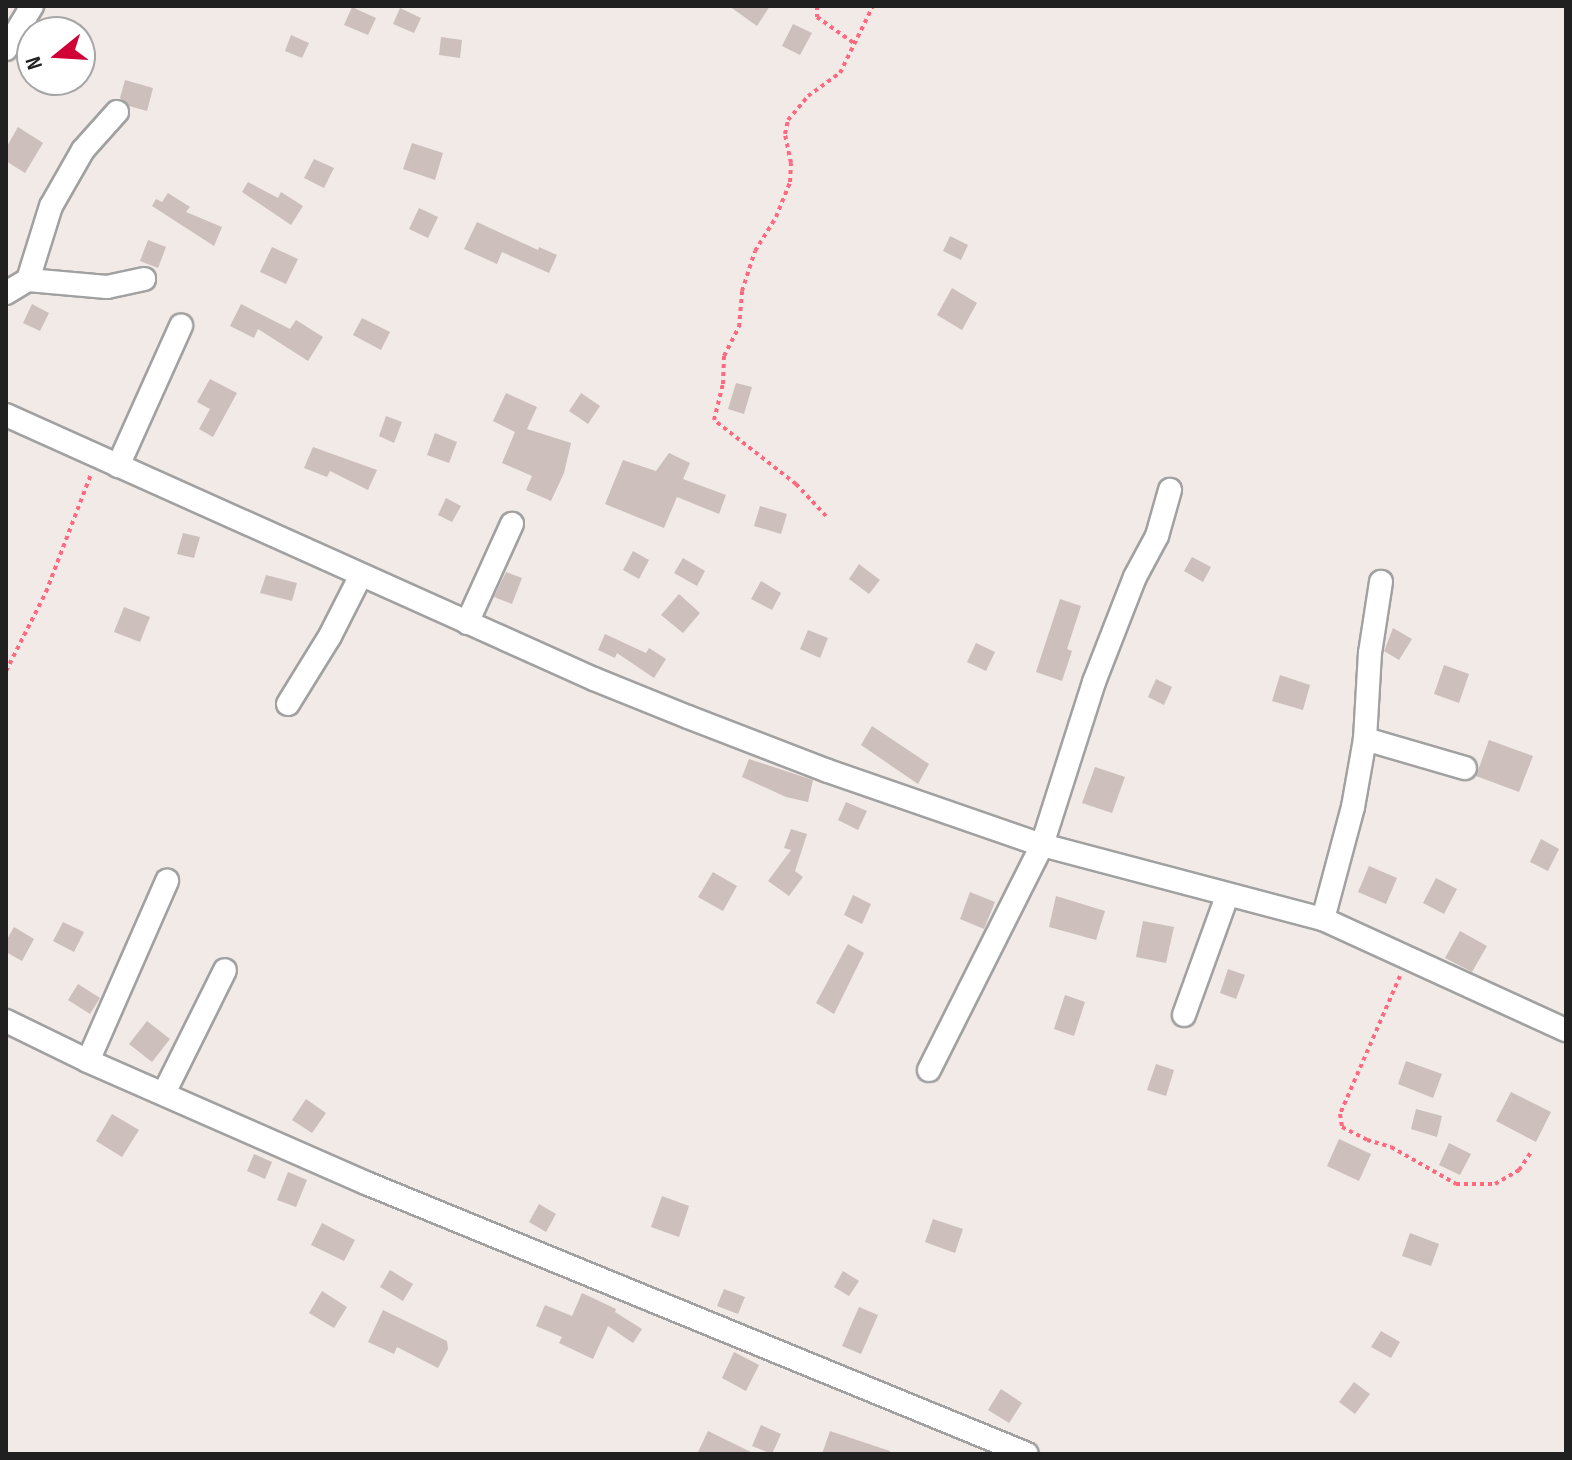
<!DOCTYPE html>
<html>
<head>
<meta charset="utf-8">
<style>
  body { margin:0 }
  #map { position:relative; width:1572px; height:1460px; overflow:hidden; background:#f1eae6; font-family:"Sofia Sans Condensed",sans-serif }
  div>[style] { position:absolute }
  .building>* { inset:0; background:#cdbfbc }
  .path>* { height:4px; margin-top:-2px; transform-origin:0; background:repeating-linear-gradient(90deg,#ff6980 0 4px,transparent 0 8px) }
  .roads { filter:drop-shadow(2px 0 #a1a1a1) drop-shadow(-2px 0 #a1a1a1) drop-shadow(0 2px #a1a1a1) drop-shadow(0 -2px #a1a1a1) }
  .minor>* { height:22px; margin:-11px; padding:0 11px; transform-origin:11px; border-radius:11px; background:#fff }
  span { translate:-50% -50%; white-space:nowrap; text-align:center; line-height:1.15; -webkit-text-stroke:6px #fff; paint-order:stroke }
  .frame { position:absolute; inset:0; border:8px solid #202020; pointer-events:none }
  .north { position:absolute; left:16px; top:16px; width:80px; height:80px; box-sizing:border-box; background:#fff; border:2px solid #a6a6a6; border-radius:50%; rotate:252deg; font-size:22px; font-weight:700; line-height:32px; text-align:center; color:#202020 }
  .north::after { content:''; display:block; margin:auto; width:28px; height:36px; background:#d00036; clip-path:polygon(50% 0,100% 100%,50% 72%,0 100%) }
</style>
</head>
<body>
<div id="map">
  <div class="building">
    <i style="clip-path:polygon(729px 6px,770px 6px,757px 26px)"></i>
    <i style="clip-path:polygon(352px 7px,376px 18px,368px 35px,344px 25px)"></i>
    <i style="clip-path:polygon(400px 8px,421px 18px,414px 33px,393px 24px)"></i>
    <i style="clip-path:polygon(793px 24px,812px 33px,800px 55px,782px 46px)"></i>
    <i style="clip-path:polygon(291px 35px,309px 43px,302px 58px,285px 51px)"></i>
    <i style="clip-path:polygon(441px 37px,462px 40px,460px 58px,439px 55px)"></i>
    <i style="clip-path:polygon(125px 80px,153px 88px,147px 111px,129px 106px,120px 98px)"></i>
    <i style="clip-path:polygon(18px 127px,43px 143px,25px 173px,6px 161px,6px 148px)"></i>
    <i style="clip-path:polygon(412px 143px,443px 153px,435px 180px,403px 169px)"></i>
    <i style="clip-path:polygon(314px 159px,334px 168px,324px 188px,304px 178px)"></i>
    <i style="clip-path:polygon(248px 182px,278px 198px,281px 192px,303px 206px,291px 225px,242px 192px)"></i>
    <i style="clip-path:polygon(168px 193px,190px 207px,186px 212px,222px 227px,214px 246px,152px 206px,156px 199px,162px 202px)"></i>
    <i style="clip-path:polygon(419px 208px,438px 217px,428px 238px,409px 229px)"></i>
    <i style="clip-path:polygon(477px 222px,538px 250px,539px 247px,557px 255px,549px 273px,502px 252px,497px 264px,464px 249px)"></i>
    <i style="clip-path:polygon(950px 236px,968px 245px,961px 260px,943px 251px)"></i>
    <i style="clip-path:polygon(148px 240px,166px 247px,158px 268px,140px 261px)"></i>
    <i style="clip-path:polygon(272px 247px,298px 259px,286px 284px,260px 272px)"></i>
    <i style="clip-path:polygon(952px 288px,977px 303px,962px 330px,937px 315px)"></i>
    <i style="clip-path:polygon(32px 304px,49px 313px,40px 331px,23px 323px)"></i>
    <i style="clip-path:polygon(241px 304px,290px 329px,296px 320px,323px 337px,308px 361px,258px 329px,254px 338px,230px 326px)"></i>
    <i style="clip-path:polygon(362px 318px,390px 332px,381px 350px,353px 335px)"></i>
    <i style="clip-path:polygon(210px 379px,237px 393px,213px 437px,199px 429px,210px 409px,197px 402px)"></i>
    <i style="clip-path:polygon(736px 383px,752px 387px,744px 414px,728px 409px)"></i>
    <i style="clip-path:polygon(506px 393px,537px 407px,527px 429px,571px 443px,564px 473px,551px 501px,526px 490px,532px 476px,502px 463px,515px 432px,493px 421px)"></i>
    <i style="clip-path:polygon(581px 393px,600px 406px,588px 424px,569px 411px)"></i>
    <i style="clip-path:polygon(386px 416px,402px 422px,394px 443px,379px 436px)"></i>
    <i style="clip-path:polygon(435px 433px,457px 442px,449px 463px,427px 455px)"></i>
    <i style="clip-path:polygon(313px 447px,377px 470px,368px 490px,330px 471px,327px 477px,304px 468px)"></i>
    <i style="clip-path:polygon(669px 453px,690px 463px,683px 479px,726px 495px,719px 514px,677px 497px,664px 528px,605px 504px,623px 460px,656px 471px)"></i>
    <i style="clip-path:polygon(446px 498px,461px 506px,452px 522px,438px 515px)"></i>
    <i style="clip-path:polygon(760px 506px,787px 514px,781px 534px,754px 526px)"></i>
    <i style="clip-path:polygon(183px 533px,200px 537px,194px 558px,177px 554px)"></i>
    <i style="clip-path:polygon(633px 551px,649px 560px,639px 579px,623px 570px)"></i>
    <i style="clip-path:polygon(1192px 557px,1211px 567px,1203px 582px,1184px 571px)"></i>
    <i style="clip-path:polygon(683px 558px,705px 571px,697px 586px,674px 573px)"></i>
    <i style="clip-path:polygon(859px 564px,880px 580px,869px 594px,849px 579px)"></i>
    <i style="clip-path:polygon(506px 572px,522px 578px,512px 604px,494px 597px)"></i>
    <i style="clip-path:polygon(266px 575px,297px 583px,292px 601px,260px 593px)"></i>
    <i style="clip-path:polygon(761px 581px,781px 593px,772px 610px,751px 599px)"></i>
    <i style="clip-path:polygon(679px 594px,700px 613px,683px 633px,661px 615px)"></i>
    <i style="clip-path:polygon(1060px 599px,1081px 606px,1067px 649px,1072px 651px,1062px 681px,1036px 672px)"></i>
    <i style="clip-path:polygon(124px 607px,150px 617px,140px 642px,114px 632px)"></i>
    <i style="clip-path:polygon(1393px 628px,1412px 639px,1399px 660px,1384px 651px)"></i>
    <i style="clip-path:polygon(808px 630px,828px 638px,820px 658px,800px 649px)"></i>
    <i style="clip-path:polygon(605px 634px,646px 653px,649px 648px,666px 659px,654px 678px,617px 653px,615px 658px,598px 650px)"></i>
    <i style="clip-path:polygon(976px 643px,995px 652px,986px 671px,967px 662px)"></i>
    <i style="clip-path:polygon(1444px 665px,1469px 674px,1459px 703px,1434px 694px)"></i>
    <i style="clip-path:polygon(1280px 675px,1310px 685px,1303px 710px,1272px 701px)"></i>
    <i style="clip-path:polygon(1156px 679px,1172px 687px,1164px 705px,1148px 697px)"></i>
    <i style="clip-path:polygon(872px 726px,929px 764px,918px 784px,861px 745px)"></i>
    <i style="clip-path:polygon(1489px 740px,1533px 756px,1519px 792px,1476px 776px)"></i>
    <i style="clip-path:polygon(749px 759px,813px 780px,808px 802px,786px 797px,742px 777px)"></i>
    <i style="clip-path:polygon(1095px 767px,1125px 777px,1112px 813px,1082px 803px)"></i>
    <i style="clip-path:polygon(846px 802px,867px 811px,858px 830px,838px 820px)"></i>
    <i style="clip-path:polygon(791px 829px,807px 834px,795px 871px,803px 877px,789px 896px,768px 881px,791px 850px,784px 848px)"></i>
    <i style="clip-path:polygon(1541px 839px,1559px 849px,1548px 871px,1530px 862px)"></i>
    <i style="clip-path:polygon(1369px 866px,1397px 878px,1386px 904px,1358px 892px)"></i>
    <i style="clip-path:polygon(713px 872px,737px 886px,723px 911px,698px 897px)"></i>
    <i style="clip-path:polygon(1436px 878px,1457px 889px,1444px 914px,1423px 903px)"></i>
    <i style="clip-path:polygon(970px 892px,995px 902px,984px 929px,960px 919px)"></i>
    <i style="clip-path:polygon(853px 895px,871px 904px,862px 924px,844px 915px)"></i>
    <i style="clip-path:polygon(1056px 896px,1105px 911px,1096px 940px,1049px 927px)"></i>
    <i style="clip-path:polygon(1143px 921px,1174px 927px,1166px 963px,1136px 957px)"></i>
    <i style="clip-path:polygon(63px 922px,84px 932px,74px 952px,53px 941px)"></i>
    <i style="clip-path:polygon(14px 927px,34px 939px,22px 961px,6px 952px,6px 941px)"></i>
    <i style="clip-path:polygon(1460px 931px,1487px 946px,1472px 972px,1445px 958px)"></i>
    <i style="clip-path:polygon(848px 944px,864px 953px,834px 1014px,816px 1003px)"></i>
    <i style="clip-path:polygon(1228px 969px,1245px 975px,1236px 999px,1220px 993px)"></i>
    <i style="clip-path:polygon(78px 984px,100px 998px,90px 1014px,68px 1000px)"></i>
    <i style="clip-path:polygon(1065px 995px,1085px 1002px,1074px 1036px,1054px 1029px)"></i>
    <i style="clip-path:polygon(147px 1021px,170px 1039px,152px 1062px,129px 1044px)"></i>
    <i style="clip-path:polygon(1406px 1061px,1442px 1074px,1433px 1098px,1398px 1084px)"></i>
    <i style="clip-path:polygon(1156px 1064px,1174px 1070px,1166px 1096px,1147px 1090px)"></i>
    <i style="clip-path:polygon(1511px 1092px,1551px 1112px,1536px 1142px,1496px 1121px)"></i>
    <i style="clip-path:polygon(306px 1099px,326px 1113px,312px 1133px,292px 1120px)"></i>
    <i style="clip-path:polygon(1416px 1109px,1442px 1116px,1437px 1137px,1411px 1129px)"></i>
    <i style="clip-path:polygon(112px 1114px,139px 1130px,122px 1157px,96px 1141px)"></i>
    <i style="clip-path:polygon(1339px 1139px,1371px 1154px,1359px 1181px,1327px 1166px)"></i>
    <i style="clip-path:polygon(1449px 1143px,1471px 1154px,1460px 1175px,1439px 1165px)"></i>
    <i style="clip-path:polygon(254px 1154px,272px 1162px,265px 1179px,247px 1171px)"></i>
    <i style="clip-path:polygon(288px 1172px,307px 1180px,296px 1207px,277px 1200px)"></i>
    <i style="clip-path:polygon(662px 1196px,689px 1206px,679px 1237px,651px 1227px)"></i>
    <i style="clip-path:polygon(539px 1204px,556px 1214px,546px 1232px,529px 1222px)"></i>
    <i style="clip-path:polygon(933px 1219px,963px 1229px,955px 1253px,925px 1242px)"></i>
    <i style="clip-path:polygon(322px 1223px,355px 1240px,344px 1261px,311px 1245px)"></i>
    <i style="clip-path:polygon(1410px 1233px,1439px 1244px,1431px 1266px,1402px 1256px)"></i>
    <i style="clip-path:polygon(390px 1270px,413px 1284px,403px 1301px,380px 1287px)"></i>
    <i style="clip-path:polygon(843px 1271px,859px 1281px,849px 1296px,834px 1287px)"></i>
    <i style="clip-path:polygon(724px 1289px,745px 1297px,738px 1314px,717px 1306px)"></i>
    <i style="clip-path:polygon(322px 1291px,347px 1307px,334px 1328px,309px 1313px)"></i>
    <i style="clip-path:polygon(582px 1293px,616px 1309px,615px 1312px,642px 1329px,633px 1343px,608px 1326px,593px 1359px,559px 1343px,562px 1337px,536px 1326px,545px 1305px,572px 1316px)"></i>
    <i style="clip-path:polygon(859px 1307px,878px 1315px,861px 1354px,842px 1346px)"></i>
    <i style="clip-path:polygon(383px 1310px,447px 1341px,448px 1349px,438px 1368px,397px 1347px,394px 1354px,368px 1342px)"></i>
    <i style="clip-path:polygon(1381px 1331px,1400px 1342px,1391px 1358px,1371px 1347px)"></i>
    <i style="clip-path:polygon(734px 1352px,759px 1365px,746px 1391px,722px 1378px)"></i>
    <i style="clip-path:polygon(1354px 1382px,1370px 1394px,1355px 1414px,1339px 1402px)"></i>
    <i style="clip-path:polygon(1001px 1389px,1022px 1403px,1009px 1423px,988px 1410px)"></i>
    <i style="clip-path:polygon(761px 1425px,781px 1434px,772px 1454px,752px 1446px)"></i>
    <i style="clip-path:polygon(708px 1431px,755px 1454px,697px 1454px)"></i>
    <i style="clip-path:polygon(830px 1431px,890px 1451px,890px 1454px,822px 1454px)"></i>
  </div>
  <div class="path">
    <i style="left:817px;top:6px;width:11px;rotate:90deg"></i>
    <i style="left:817px;top:17px;width:47px;rotate:35.4deg"></i>
    <i style="left:826px;top:516px;width:44px;rotate:-133.2deg"></i>
    <i style="left:796px;top:484px;width:104px;rotate:-142deg"></i>
    <i style="left:714px;top:420px;width:37px;rotate:-76deg"></i>
    <i style="left:723px;top:384px;width:28px;rotate:-88deg"></i>
    <i style="left:724px;top:356px;width:33px;rotate:-63deg"></i>
    <i style="left:739px;top:327px;width:36px;rotate:-85deg"></i>
    <i style="left:742px;top:291px;width:42px;rotate:-72deg"></i>
    <i style="left:755px;top:251px;width:40px;rotate:-58deg"></i>
    <i style="left:776px;top:217px;width:38px;rotate:-68deg"></i>
    <i style="left:790px;top:182px;width:19px;rotate:-87deg"></i>
    <i style="left:791px;top:163px;width:30px;rotate:-102deg"></i>
    <i style="left:785px;top:134px;width:14px;rotate:-78deg"></i>
    <i style="left:788px;top:120px;width:31px;rotate:-50deg"></i>
    <i style="left:808px;top:96px;width:39px;rotate:-36deg"></i>
    <i style="left:840px;top:73px;width:75px;rotate:-63.8deg"></i>
    <i style="left:6px;top:671px;width:89px;rotate:-63.1deg"></i>
    <i style="left:46px;top:592px;width:126px;rotate:-69.1deg"></i>
    <i style="left:1400px;top:976px;width:150px;rotate:113.5deg"></i>
    <i style="left:1340px;top:1114px;width:13px;rotate:81deg"></i>
    <i style="left:1342px;top:1127px;width:28px;rotate:27deg"></i>
    <i style="left:1367px;top:1140px;width:25px;rotate:16deg"></i>
    <i style="left:1391px;top:1147px;width:75px;rotate:29.6deg"></i>
    <i style="left:1456px;top:1184px;width:39px"></i>
    <i style="left:1495px;top:1184px;width:28px;rotate:-30deg"></i>
    <i style="left:1519px;top:1170px;width:23px;rotate:-56deg"></i>
  </div>
  <div class="roads">
    <div class="minor">
      <i style="left:6px;top:49px;width:50px;rotate:-58.8deg"></i>
      <i style="left:117px;top:112px;width:51px;rotate:131.8deg"></i>
      <i style="left:83px;top:150px;width:64px;rotate:119.7deg"></i>
      <i style="left:51px;top:206px;width:77px;rotate:107.3deg"></i>
      <i style="left:28px;top:280px;width:79px;rotate:5.1deg"></i>
      <i style="left:107px;top:287px;width:38px;rotate:-12deg"></i>
      <i style="left:6px;top:293px;width:26px;rotate:-31deg"></i>
      <i style="left:6px;top:415px;width:645px;rotate:24.18deg"></i>
      <i style="left:594px;top:679px;width:101px;rotate:22deg"></i>
      <i style="left:688px;top:717px;width:150px;rotate:21.1deg"></i>
      <i style="left:828px;top:771px;width:226px;rotate:19.1deg"></i>
      <i style="left:1042px;top:845px;width:291px;rotate:14.8deg"></i>
      <i style="left:1323px;top:919px;width:267px;rotate:24.6deg"></i>
      <i style="left:118px;top:466px;width:154px;rotate:-65.8deg"></i>
      <i style="left:467px;top:623px;width:109px;rotate:-65.6deg"></i>
      <i style="left:288px;top:704px;width:80px;rotate:-58.3deg"></i>
      <i style="left:330px;top:636px;width:68px;rotate:-63.1deg"></i>
      <i style="left:1365px;top:739px;width:104px;rotate:16.2deg"></i>
      <i style="left:1323px;top:919px;width:116px;rotate:-75deg"></i>
      <i style="left:1353px;top:807px;width:69px;rotate:-80deg"></i>
      <i style="left:1365px;top:739px;width:86px;rotate:-86.7deg"></i>
      <i style="left:1370px;top:653px;width:72px;rotate:-81.2deg"></i>
      <i style="left:1184px;top:1015px;width:127px;rotate:-70.1deg"></i>
      <i style="left:6px;top:1021px;width:91px;rotate:26deg"></i>
      <i style="left:88px;top:1061px;width:304px;rotate:23.7deg"></i>
      <i style="left:366px;top:1183px;width:714px;rotate:22.29deg"></i>
      <i style="left:88px;top:1061px;width:197px;rotate:-66.3deg"></i>
      <i style="left:929px;top:1070px;width:252px;rotate:-63.3deg"></i>
      <i style="left:1042px;top:845px;width:171px;rotate:-72.3deg"></i>
      <i style="left:1094px;top:682px;width:113px;rotate:-68.7deg"></i>
      <i style="left:1135px;top:577px;width:47px;rotate:-61.8deg"></i>
      <i style="left:1157px;top:536px;width:48px;rotate:-74.2deg"></i>
      <i style="left:164px;top:1093px;width:137px;rotate:-63.6deg"></i>
    </div>
  </div>
  <div class="frame"></div>
  <div class="north">N</div>
</div>
</body>
</html>
